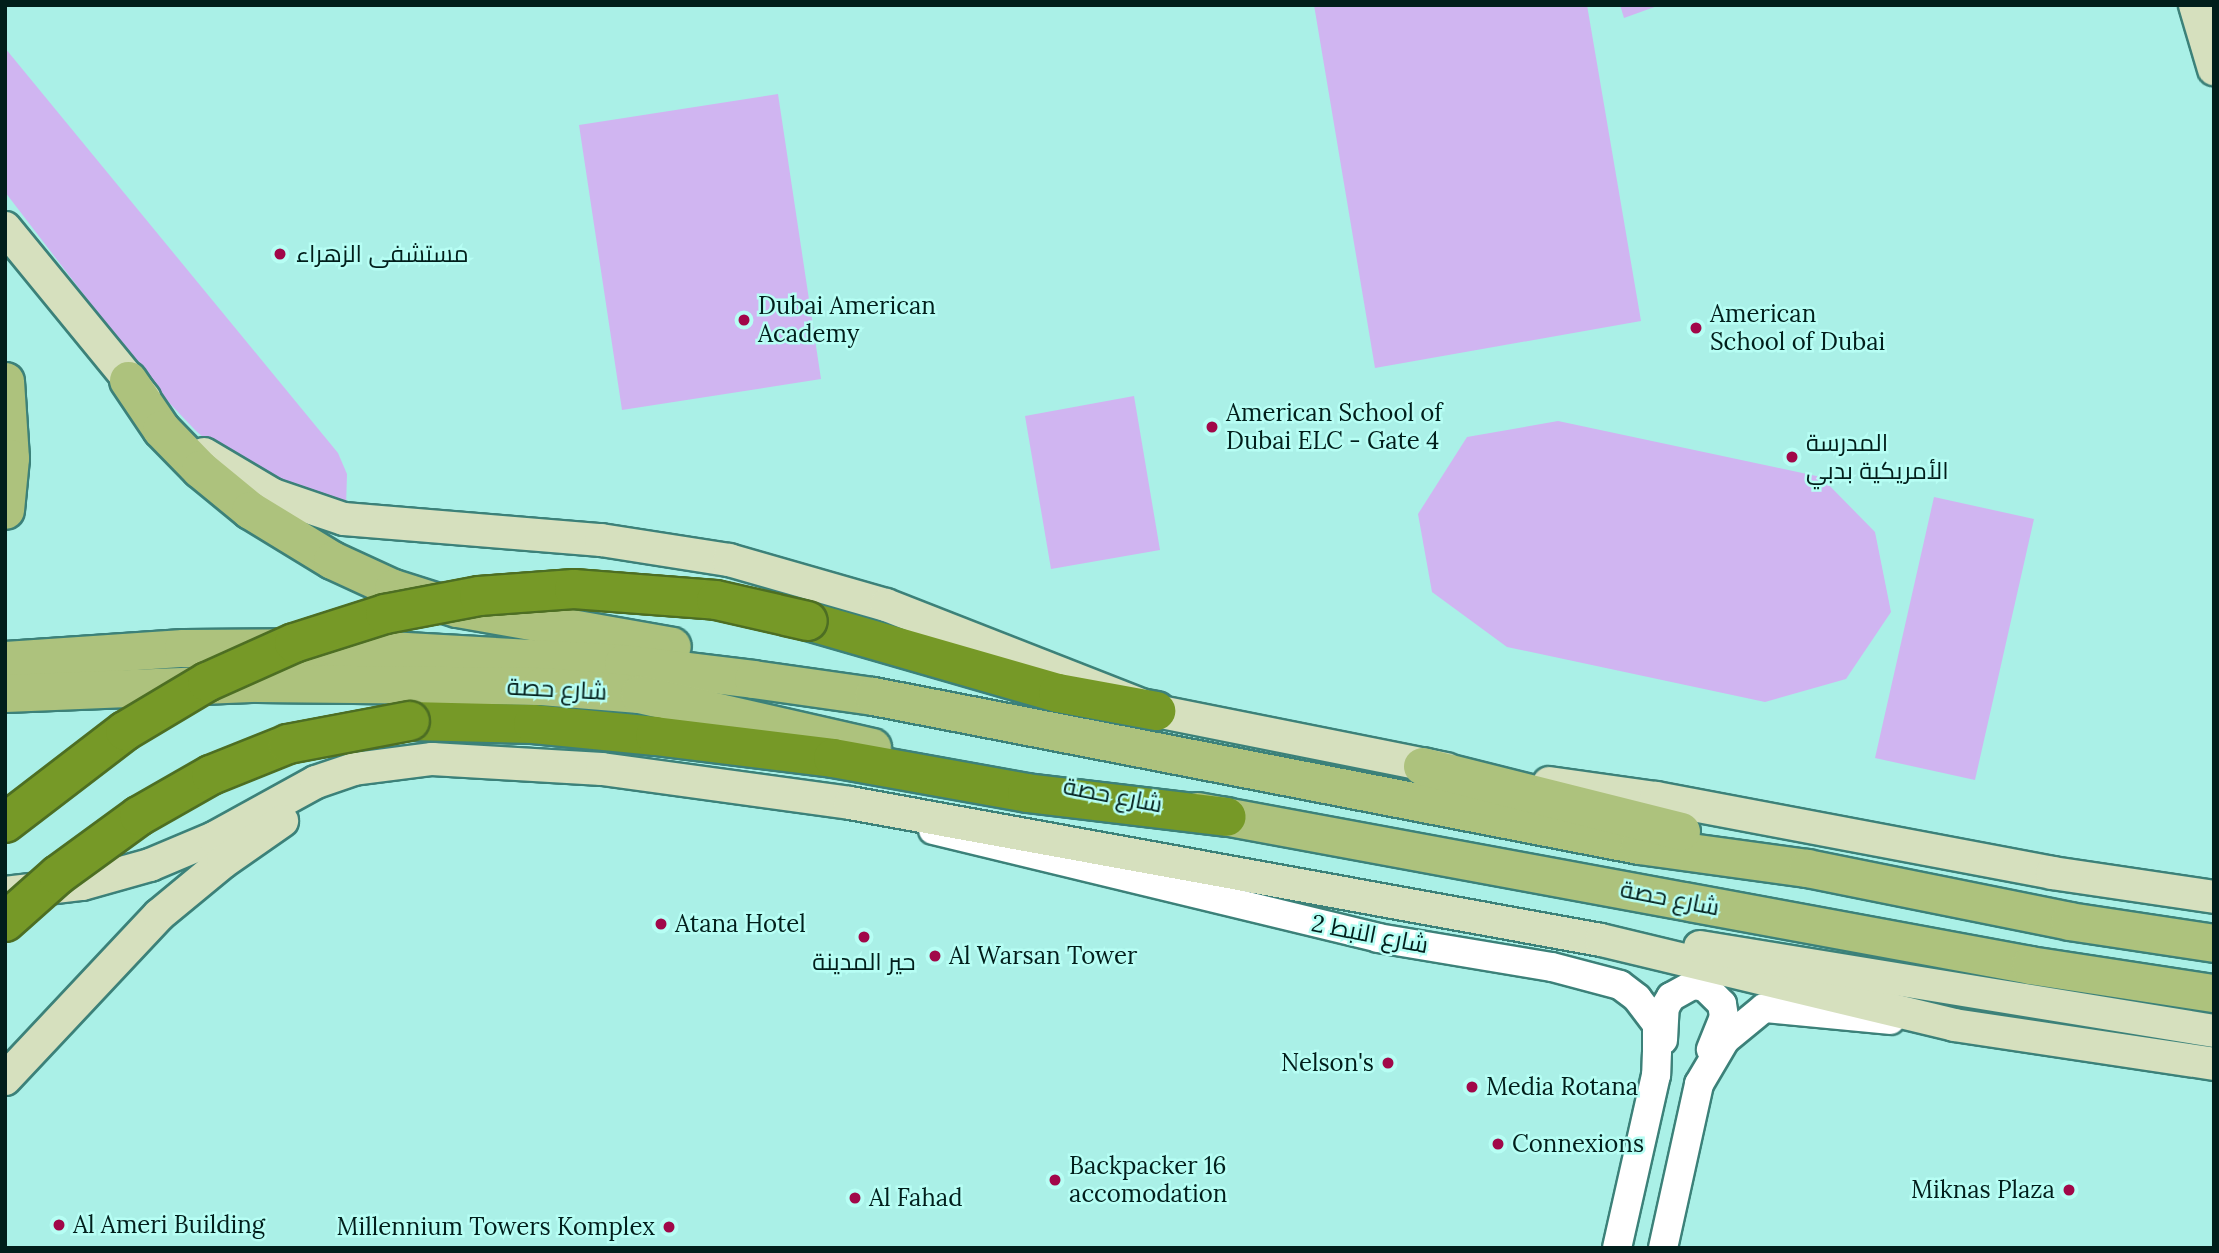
<!DOCTYPE html>
<html>
<head>
<meta charset="utf-8">
<style>
  body { margin:0 }
  #map { position:relative; width:2219px; height:1253px; overflow:hidden; background:#aaf0e7; font-family:Lora,Cairo,serif }
  div>[style] { position:absolute }
  .green>* { inset:0; background:#d0b5f1 }
  .roads { filter:drop-shadow(2px 0 #3c8179) drop-shadow(-2px 0 #3c8179) drop-shadow(0 2px #3c8179) drop-shadow(0 -2px #3c8179) }
  .tertiary>* { height:28px; margin:-14px; padding:0 14px; transform-origin:14px; border-radius:14px; background:#fff }
  .secondary>* { height:32px; margin:-16px; padding:0 16px; transform-origin:16px; border-radius:16px; background:#d6e0be }
  .primary>* { height:37px; margin:-18.5px; padding:0 18.5px; transform-origin:18.5px; border-radius:18.5px; background:#adc27d }
  .motorway>* { height:38px; margin:-19px; padding:0 19px; transform-origin:19px; border-radius:19px; background:#769927 }
  .bridges { filter:drop-shadow(2px 0 #4d6e23) drop-shadow(-2px 0 #4d6e23) drop-shadow(0 2px #4d6e23) drop-shadow(0 -2px #4d6e23) }
  .motorway-bridge>* { height:38px; margin:-19px; padding:0 19px; transform-origin:19px; border-radius:19px; background:#769927 }
  .dots>* { width:19px; height:19px; translate:-50% -50%; box-sizing:border-box; border:4px solid #b7fef4; border-radius:50% }
  span { translate:-50% -50%; white-space:nowrap; text-align:center; line-height:1.15; -webkit-text-stroke:5px #b7fef4; paint-order:stroke }
  .poi-label { font-size:24px; color:#011e1b }
  .left { translate:0 -50%; text-align:left }
  .right { translate:-100% -50%; text-align:right }
  .street-label { font-size:24px; color:#011e1b }
  .frame { position:absolute; inset:0; border:7px solid #011e1b; pointer-events:none }
</style>
</head>
<body>
<div id="map">
  <div class="green">
    <i style="clip-path:polygon(1314px 5px,1587px 5px,1641px 321px,1375px 368px)"></i>
    <i style="clip-path:polygon(1620px 5px,1660px 5px,1624px 18px)"></i>
    <i style="clip-path:polygon(5px 48px,338px 453px,347px 474px,346px 507px,292px 491px,218px 450px,196px 431px,157px 390px,5px 192px)"></i>
    <i style="clip-path:polygon(778px 94px,821px 379px,622px 410px,579px 125px)"></i>
    <i style="clip-path:polygon(1134px 396px,1160px 550px,1051px 569px,1025px 416px)"></i>
    <i style="clip-path:polygon(1558px 421px,1821px 477px,1875px 532px,1891px 612px,1846px 679px,1765px 702px,1507px 647px,1432px 592px,1418px 514px,1467px 437px)"></i>
    <i style="clip-path:polygon(1934px 497px,2034px 519px,1975px 780px,1875px 758px)"></i>
  </div>
  <div class="roads">
    <div class="tertiary">
      <i style="left:933px;top:830px;width:458px;rotate:13.6deg"></i>
      <i style="left:1378px;top:938px;width:176px;rotate:9.5deg"></i>
      <i style="left:1552px;top:967px;width:70px;rotate:14.8deg"></i>
      <i style="left:1620px;top:985px;width:21px;rotate:37deg"></i>
      <i style="left:1637px;top:998px;width:34px;rotate:53deg"></i>
      <i style="left:1657px;top:1025px;width:26px;rotate:90deg"></i>
      <i style="left:1657px;top:1051px;width:24px;rotate:92deg"></i>
      <i style="left:1656px;top:1075px;width:177px;rotate:102.7deg"></i>
      <i style="left:1663px;top:1040px;width:33px;rotate:-87deg"></i>
      <i style="left:1665px;top:1007px;width:12px;rotate:-59deg"></i>
      <i style="left:1671px;top:997px;width:25px;rotate:-29deg"></i>
      <i style="left:1693px;top:985px;width:12px;rotate:9deg"></i>
      <i style="left:1705px;top:987px;width:24px;rotate:45deg"></i>
      <i style="left:1722px;top:1004px;width:13px;rotate:81deg"></i>
      <i style="left:1724px;top:1017px;width:35px;rotate:112deg"></i>
      <i style="left:1663px;top:1248px;width:168px;rotate:-77.6deg"></i>
      <i style="left:1699px;top:1084px;width:51px;rotate:-59.4deg"></i>
      <i style="left:1725px;top:1040px;width:50px;rotate:-39.4deg"></i>
      <i style="left:1764px;top:1008px;width:127px;rotate:5.4deg"></i>
    </div>
    <div class="secondary">
      <i style="left:2195px;top:5px;width:67px;rotate:73.5deg"></i>
      <i style="left:5px;top:228px;width:220px;rotate:50.7deg"></i>
      <i style="left:204px;top:454px;width:80px;rotate:30.7deg"></i>
      <i style="left:273px;top:495px;width:75px;rotate:18.7deg"></i>
      <i style="left:344px;top:519px;width:258px;rotate:4.7deg"></i>
      <i style="left:601px;top:540px;width:130px;rotate:8.9deg"></i>
      <i style="left:729px;top:560px;width:163px;rotate:16deg"></i>
      <i style="left:886px;top:605px;width:290px;rotate:21.4deg"></i>
      <i style="left:1156px;top:711px;width:296px;rotate:11.3deg"></i>
      <i style="left:1549px;top:783px;width:108px;rotate:8deg"></i>
      <i style="left:1656px;top:798px;width:403px;rotate:10.7deg"></i>
      <i style="left:2052px;top:873px;width:164px;rotate:8.4deg"></i>
      <i style="left:5px;top:893px;width:78px;rotate:-6.7deg"></i>
      <i style="left:82px;top:884px;width:71px;rotate:-15.6deg"></i>
      <i style="left:150px;top:865px;width:69px;rotate:-22.9deg"></i>
      <i style="left:214px;top:838px;width:116px;rotate:-28.8deg"></i>
      <i style="left:316px;top:782px;width:40px;rotate:-18.9deg"></i>
      <i style="left:354px;top:769px;width:79px;rotate:-7.3deg"></i>
      <i style="left:432px;top:759px;width:170px;rotate:3.4deg"></i>
      <i style="left:602px;top:769px;width:250px;rotate:7.8deg"></i>
      <i style="left:850px;top:803px;width:763px;rotate:10.34deg"></i>
      <i style="left:1601px;top:940px;width:363px;rotate:13.5deg"></i>
      <i style="left:1954px;top:1025px;width:263px;rotate:8.5deg"></i>
      <i style="left:1700px;top:947px;width:521px;rotate:9.28deg"></i>
      <i style="left:5px;top:1079px;width:225px;rotate:-46.8deg"></i>
      <i style="left:159px;top:915px;width:83px;rotate:-39.6deg"></i>
      <i style="left:223px;top:862px;width:72px;rotate:-34.8deg"></i>
    </div>
    <div class="primary">
      <i style="left:128px;top:380px;width:59px;rotate:56deg"></i>
      <i style="left:161px;top:429px;width:56px;rotate:45.7deg"></i>
      <i style="left:200px;top:469px;width:65px;rotate:39.4deg"></i>
      <i style="left:250px;top:510px;width:96px;rotate:31.4deg"></i>
      <i style="left:332px;top:560px;width:67px;rotate:24.7deg"></i>
      <i style="left:393px;top:588px;width:67px;rotate:17.4deg"></i>
      <i style="left:457px;top:608px;width:218px;rotate:10deg"></i>
      <i style="left:5px;top:381px;width:77px;rotate:86.3deg"></i>
      <i style="left:10px;top:458px;width:52px;rotate:95.5deg"></i>
      <i style="left:5px;top:660px;width:178px;rotate:-3.9deg"></i>
      <i style="left:183px;top:648px;width:152px;rotate:-0.4deg"></i>
      <i style="left:335px;top:647px;width:288px;rotate:3.2deg"></i>
      <i style="left:623px;top:663px;width:131px;rotate:7deg"></i>
      <i style="left:753px;top:679px;width:121px;rotate:8.1deg"></i>
      <i style="left:873px;top:696px;width:780px;rotate:11.01deg"></i>
      <i style="left:1639px;top:845px;width:170px;rotate:7.8deg"></i>
      <i style="left:1807px;top:868px;width:267px;rotate:11.4deg"></i>
      <i style="left:2069px;top:921px;width:147px;rotate:8.6deg"></i>
      <i style="left:5px;top:693px;width:252px;rotate:-2.3deg"></i>
      <i style="left:257px;top:683px;width:284px;rotate:0.6deg"></i>
      <i style="left:541px;top:686px;width:98px;rotate:4.7deg"></i>
      <i style="left:639px;top:694px;width:239px;rotate:12.8deg"></i>
      <i style="left:1422px;top:766px;width:267px;rotate:14.1deg"></i>
      <i style="left:1197px;top:811px;width:847px;rotate:10.47deg"></i>
      <i style="left:2030px;top:965px;width:186px;rotate:8.7deg"></i>
    </div>
    <div class="motorway">
      <i style="left:808px;top:621px;width:260px;rotate:16.1deg"></i>
      <i style="left:1058px;top:693px;width:100px;rotate:10.4deg"></i>
      <i style="left:410px;top:721px;width:123px;rotate:1.4deg"></i>
      <i style="left:533px;top:724px;width:123px;rotate:5.6deg"></i>
      <i style="left:655px;top:736px;width:179px;rotate:7deg"></i>
      <i style="left:833px;top:758px;width:197px;rotate:10.2deg"></i>
      <i style="left:1027px;top:793px;width:201px;rotate:6.8deg"></i>
    </div>
  </div>
  <div class="bridges">
    <div class="motorway-bridge">
      <i style="left:5px;top:823px;width:151px;rotate:-37.5deg"></i>
      <i style="left:125px;top:731px;width:96px;rotate:-30.9deg"></i>
      <i style="left:207px;top:682px;width:95px;rotate:-24.1deg"></i>
      <i style="left:294px;top:643px;width:96px;rotate:-17.7deg"></i>
      <i style="left:385px;top:614px;width:96px;rotate:-10.8deg"></i>
      <i style="left:479px;top:596px;width:95px;rotate:-4.2deg"></i>
      <i style="left:574px;top:589px;width:142px;rotate:4.4deg"></i>
      <i style="left:716px;top:600px;width:94px;rotate:12.9deg"></i>
      <i style="left:5px;top:922px;width:71px;rotate:-41.6deg"></i>
      <i style="left:58px;top:875px;width:100px;rotate:-36.1deg"></i>
      <i style="left:139px;top:816px;width:83px;rotate:-29.7deg"></i>
      <i style="left:211px;top:775px;width:83px;rotate:-21.9deg"></i>
      <i style="left:288px;top:744px;width:124px;rotate:-10.7deg"></i>
    </div>
  </div>
  <div class="dots">
    <i style="left:280px;top:254px;background:#a10849"></i>
    <i style="left:744px;top:320px;background:#a10849"></i>
    <i style="left:1696px;top:328px;background:#a10849"></i>
    <i style="left:1212px;top:427px;background:#a10849"></i>
    <i style="left:1792px;top:457px;background:#a10849"></i>
    <i style="left:661px;top:924px;background:#a10849"></i>
    <i style="left:864px;top:937px;background:#a10849"></i>
    <i style="left:935px;top:956px;background:#a10849"></i>
    <i style="left:1388px;top:1063px;background:#a10849"></i>
    <i style="left:1472px;top:1087px;background:#a10849"></i>
    <i style="left:1498px;top:1144px;background:#a10849"></i>
    <i style="left:1055px;top:1180px;background:#a10849"></i>
    <i style="left:2069px;top:1190px;background:#a10849"></i>
    <i style="left:855px;top:1198px;background:#a10849"></i>
    <i style="left:59px;top:1225px;background:#a10849"></i>
    <i style="left:669px;top:1227px;background:#a10849"></i>
  </div>
  <div class="poi-label">
    <span class="left" style="left:296px;top:254px">مستشفى الزهراء</span>
    <span class="left" style="left:758px;top:320px">Dubai American<br>Academy</span>
    <span class="left" style="left:1710px;top:328px">American<br>School of Dubai</span>
    <span class="left" style="left:1226px;top:427px">American School of<br>Dubai ELC - Gate 4</span>
    <span class="left" style="left:1806px;top:457px">المدرسة<br>الأمريكية بدبي</span>
    <span class="left" style="left:675px;top:924px">Atana Hotel</span>
    <span class="left" style="left:949px;top:956px">Al Warsan Tower</span>
    <span style="left:864px;top:962px">حير المدينة</span>
    <span class="right" style="left:1374px;top:1063px">Nelson's</span>
    <span class="left" style="left:1486px;top:1087px">Media Rotana</span>
    <span class="left" style="left:1512px;top:1144px">Connexions</span>
    <span class="left" style="left:1069px;top:1180px">Backpacker 16<br>accomodation</span>
    <span class="right" style="left:2055px;top:1190px">Miknas Plaza</span>
    <span class="left" style="left:869px;top:1198px">Al Fahad</span>
    <span class="left" style="left:73px;top:1225px">Al Ameri Building</span>
    <span class="right" style="left:655px;top:1227px">Millennium Towers Komplex</span>
  </div>
  <div class="street-label">
    <span style="left:557px;top:689px;rotate:3deg">شارع حصة</span>
    <span style="left:1113px;top:795px;rotate:11deg">شارع حصة</span>
    <span style="left:1670px;top:898px;rotate:11deg">شارع حصة</span>
    <span style="left:1370px;top:934px;rotate:11deg">شارع النبط 2</span>
  </div>
  <div class="frame"></div>
</div>
</body>
</html>
